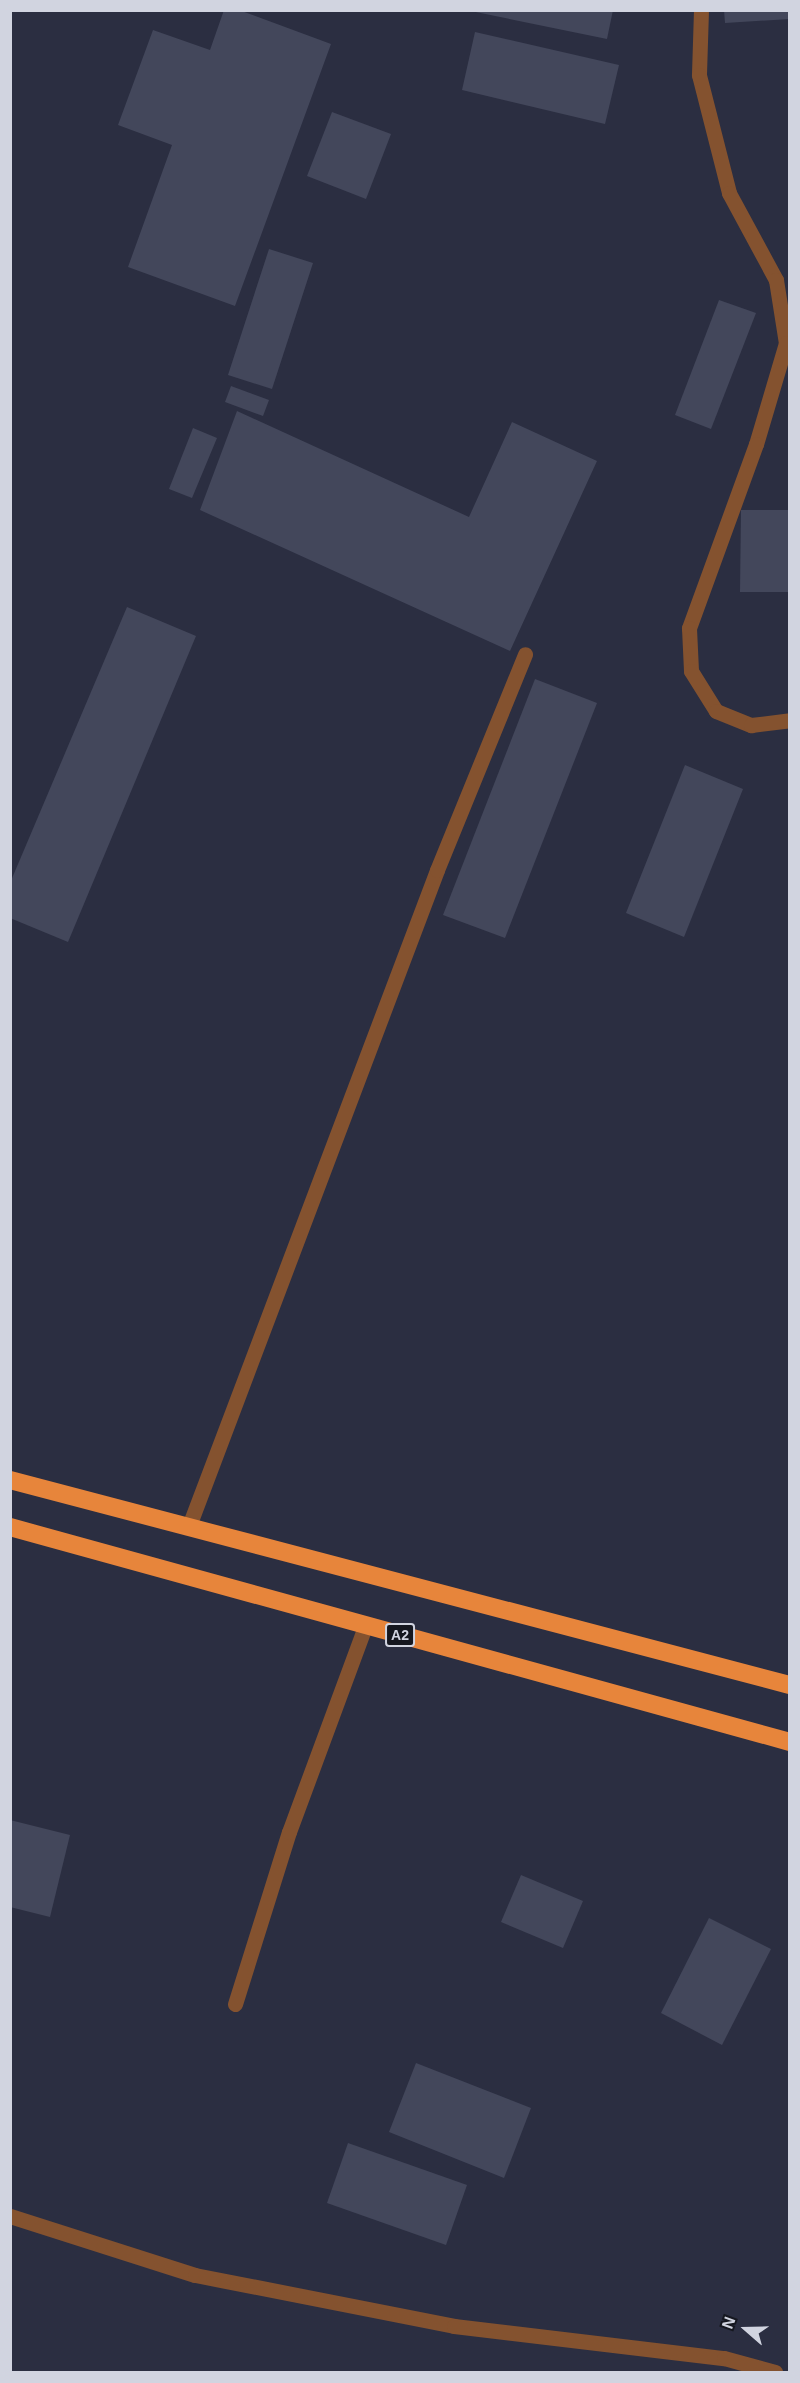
<!DOCTYPE html>
<html>
<head>
<meta charset="utf-8">
<style>
  body { margin:0 }
  #map { position:relative; width:800px; height:2383px; overflow:hidden; background:#2b2e41; font-family:Helvetica,sans-serif }
  div>[style] { position:absolute }
  .building>* { inset:0; background:#43475b }
  .lane>* { height:15px; margin:-7.5px; padding:0 7.5px; transform-origin:7.5px; border-radius:7.5px; background:#84522f }
  .street>* { height:15px; margin:-7.5px; padding:0 7.5px; transform-origin:7.5px; border-radius:7.5px; background:#84522f }
  .highway>* { height:18px; margin:-9px; padding:0 9px; transform-origin:9px; border-radius:9px; background:#e7853b }
  span { translate:-50% -50%; white-space:nowrap; text-align:center; line-height:1.15; -webkit-text-stroke:4.5px #15171f; paint-order:stroke }
  .shield-label span { padding:2px 4px; background:#15171f; border:2px solid; border-radius:4px; -webkit-text-stroke-width:0 }
  .shield-label { font-size:14px; color:#d1d4e0; font-weight:700 }
  .frame { position:absolute; inset:0; border:12px solid #d1d4e0; pointer-events:none }
  .north { position:absolute; left:716px; top:2299px; width:60px; height:60px; -webkit-text-stroke:4px #15171f; paint-order:stroke; rotate:290deg; font-size:16px; font-weight:700; line-height:24px; text-align:center; color:#d1d4e0 }
  .north::after { content:''; display:block; margin:auto; width:21px; height:27px; background:#d1d4e0; clip-path:polygon(50% 0,100% 100%,50% 72%,0 100%) }
</style>
</head>
<body>
<div id="map">
  <div class="building">
    <i style="clip-path:polygon(224px 10px,239px 10px,331px 44px,235px 306px,128px 267px,172px 145px,118px 125px,153px 30px,210px 50px)"></i>
    <i style="clip-path:polygon(466px 10px,613px 10px,607px 39px)"></i>
    <i style="clip-path:polygon(724px 10px,790px 10px,790px 19px,725px 23px)"></i>
    <i style="clip-path:polygon(475px 32px,619px 65px,605px 124px,462px 90px)"></i>
    <i style="clip-path:polygon(332px 112px,391px 134px,366px 199px,307px 176px)"></i>
    <i style="clip-path:polygon(269px 249px,313px 263px,272px 389px,228px 375px)"></i>
    <i style="clip-path:polygon(719px 300px,756px 313px,711px 429px,675px 415px)"></i>
    <i style="clip-path:polygon(231px 386px,269px 400px,263px 416px,225px 402px)"></i>
    <i style="clip-path:polygon(237px 411px,469px 517px,512px 422px,597px 461px,510px 651px,200px 510px)"></i>
    <i style="clip-path:polygon(193px 428px,217px 438px,192px 498px,169px 489px)"></i>
    <i style="clip-path:polygon(741px 510px,790px 510px,790px 592px,740px 592px)"></i>
    <i style="clip-path:polygon(127px 607px,196px 636px,68px 942px,10px 918px,10px 883px)"></i>
    <i style="clip-path:polygon(535px 679px,597px 703px,505px 938px,443px 915px)"></i>
    <i style="clip-path:polygon(685px 765px,743px 789px,684px 937px,626px 913px)"></i>
    <i style="clip-path:polygon(10px 1820px,70px 1835px,50px 1917px,10px 1907px)"></i>
    <i style="clip-path:polygon(521px 1875px,583px 1901px,563px 1948px,501px 1922px)"></i>
    <i style="clip-path:polygon(709px 1918px,771px 1949px,722px 2045px,661px 2013px)"></i>
    <i style="clip-path:polygon(416px 2063px,531px 2108px,504px 2178px,389px 2132px)"></i>
    <i style="clip-path:polygon(348px 2143px,467px 2185px,446px 2245px,327px 2203px)"></i>
  </div>
  <div class="lane">
    <i style="left:189px;top:1526px;width:701px;rotate:-69.29deg"></i>
    <i style="left:437px;top:870px;width:233px;rotate:-67.8deg"></i>
    <i style="left:235px;top:2004px;width:180px;rotate:-72.6deg"></i>
    <i style="left:289px;top:1832px;width:220px;rotate:-69.7deg"></i>
  </div>
  <div class="street">
    <i style="left:701px;top:10px;width:65px;rotate:91.8deg"></i>
    <i style="left:699px;top:75px;width:122px;rotate:75.7deg"></i>
    <i style="left:729px;top:193px;width:99px;rotate:61.6deg"></i>
    <i style="left:776px;top:280px;width:64px;rotate:81deg"></i>
    <i style="left:786px;top:343px;width:105px;rotate:106.5deg"></i>
    <i style="left:756px;top:444px;width:196px;rotate:110deg"></i>
    <i style="left:689px;top:628px;width:43px;rotate:87.3deg"></i>
    <i style="left:691px;top:671px;width:47px;rotate:58deg"></i>
    <i style="left:716px;top:711px;width:38px;rotate:22deg"></i>
    <i style="left:751px;top:725px;width:39px;rotate:-7deg"></i>
    <i style="left:10px;top:2216px;width:194px;rotate:17.7deg"></i>
    <i style="left:195px;top:2275px;width:264px;rotate:11.1deg"></i>
    <i style="left:454px;top:2326px;width:272px;rotate:6.8deg"></i>
    <i style="left:724px;top:2358px;width:53px;rotate:15.4deg"></i>
  </div>
  <div class="highway">
    <i style="left:10px;top:1480px;width:806px;rotate:14.73deg"></i>
    <i style="left:10px;top:1527px;width:809px;rotate:15.41deg"></i>
  </div>
  <div class="shield-label">
    <span style="left:400px;top:1635px">A2</span>
  </div>
  <div class="frame"></div>
  <div class="north">N</div>
</div>
</body>
</html>
